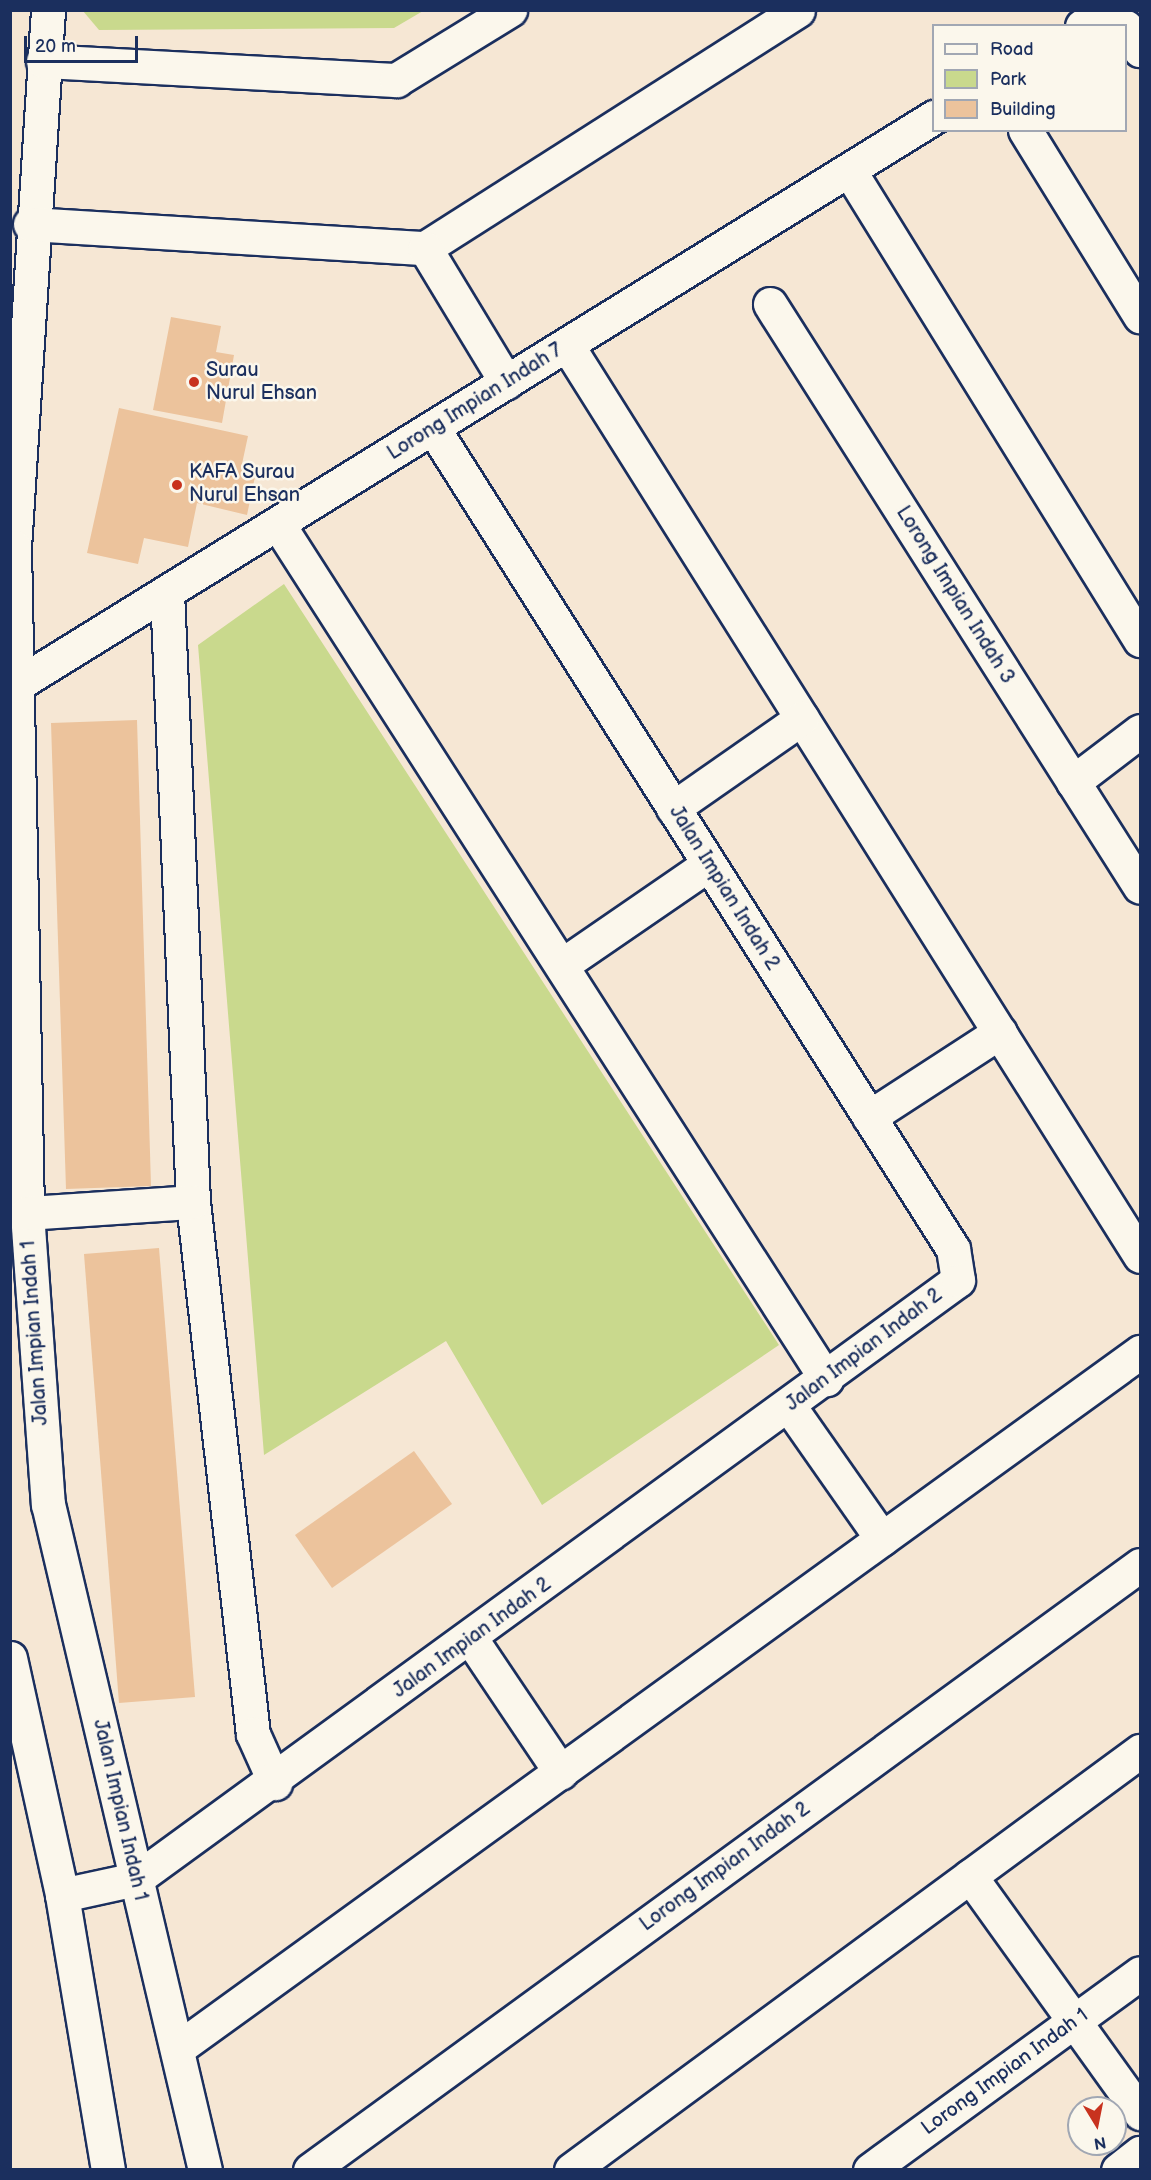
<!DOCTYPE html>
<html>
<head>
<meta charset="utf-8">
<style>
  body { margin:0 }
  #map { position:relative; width:1151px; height:2180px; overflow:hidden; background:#f6e7d4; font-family:"Balsamiq Sans",sans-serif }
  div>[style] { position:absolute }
  .green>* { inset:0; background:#c9d98d }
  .building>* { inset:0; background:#ecc39c }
  .roads { filter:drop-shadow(2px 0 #1b2f5e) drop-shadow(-2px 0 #1b2f5e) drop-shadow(0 2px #1b2f5e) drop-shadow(0 -2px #1b2f5e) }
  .minor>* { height:33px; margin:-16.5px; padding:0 16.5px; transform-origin:16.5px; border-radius:16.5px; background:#fbf7ec }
  .dots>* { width:16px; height:16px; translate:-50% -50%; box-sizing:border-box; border:3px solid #fbf7ec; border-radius:50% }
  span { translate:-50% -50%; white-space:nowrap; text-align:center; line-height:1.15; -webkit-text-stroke:5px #fbf7ec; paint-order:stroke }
  .poi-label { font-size:20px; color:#1b2f5e }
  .left { translate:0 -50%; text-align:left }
  .street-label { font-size:20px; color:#1b2f5e }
  .frame { position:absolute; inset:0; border:12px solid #1b2f5e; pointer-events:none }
  .legend { position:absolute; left:932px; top:24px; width:195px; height:108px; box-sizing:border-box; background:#fbf7ec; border:2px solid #a1a7b3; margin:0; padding:8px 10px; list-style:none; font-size:18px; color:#1b2f5e }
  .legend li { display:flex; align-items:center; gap:12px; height:30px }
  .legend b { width:30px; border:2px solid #a1a7b3 }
  .north { position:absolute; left:1067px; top:2096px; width:60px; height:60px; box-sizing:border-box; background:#fbf7ec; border:2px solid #a1a7b3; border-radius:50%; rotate:170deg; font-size:16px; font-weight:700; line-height:24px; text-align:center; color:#1b2f5e }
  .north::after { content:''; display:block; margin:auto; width:21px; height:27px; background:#c8321e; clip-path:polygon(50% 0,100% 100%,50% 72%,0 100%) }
  .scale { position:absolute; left:24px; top:36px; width:114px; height:27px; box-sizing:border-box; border:3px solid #1b2f5e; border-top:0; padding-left:8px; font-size:18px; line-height:21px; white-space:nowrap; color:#1b2f5e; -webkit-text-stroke:4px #fbf7ec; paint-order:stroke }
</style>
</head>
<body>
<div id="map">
  <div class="green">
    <i style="clip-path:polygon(83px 11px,423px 11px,394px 28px,99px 30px)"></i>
    <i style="clip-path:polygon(284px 584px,779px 1345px,542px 1505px,446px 1341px,264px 1455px,198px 645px)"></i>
  </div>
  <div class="building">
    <i style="clip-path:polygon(171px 317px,221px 326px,216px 352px,234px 355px,222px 423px,153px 410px)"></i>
    <i style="clip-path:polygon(119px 408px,248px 436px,242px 464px,257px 467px,247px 515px,197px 503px,188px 547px,144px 538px,138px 564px,87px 553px)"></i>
    <i style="clip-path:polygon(137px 720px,151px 1186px,66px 1189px,51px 723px)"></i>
    <i style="clip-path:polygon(159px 1248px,195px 1697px,119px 1703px,84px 1254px)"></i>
    <i style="clip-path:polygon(414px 1451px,452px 1504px,332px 1588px,295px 1535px)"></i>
  </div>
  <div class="roads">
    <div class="minor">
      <i style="left:48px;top:10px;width:538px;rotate:93.62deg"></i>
      <i style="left:14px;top:547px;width:666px;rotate:88.88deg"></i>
      <i style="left:27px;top:1213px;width:292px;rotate:85.9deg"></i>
      <i style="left:48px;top:1504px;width:684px;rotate:76.74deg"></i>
      <i style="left:1082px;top:26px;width:30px;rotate:-33deg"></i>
      <i style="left:1126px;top:27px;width:27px;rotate:59deg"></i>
      <i style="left:43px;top:61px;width:354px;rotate:3.1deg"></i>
      <i style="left:396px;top:80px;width:134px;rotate:-31.6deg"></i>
      <i style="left:1025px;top:130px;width:219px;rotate:58.3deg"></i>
      <i style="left:849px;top:170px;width:553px;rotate:58.24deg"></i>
      <i style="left:30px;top:224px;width:396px;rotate:3.5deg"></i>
      <i style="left:425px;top:248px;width:442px;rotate:-32.5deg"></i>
      <i style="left:425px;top:248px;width:157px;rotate:58.8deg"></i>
      <i style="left:770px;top:304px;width:690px;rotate:57.6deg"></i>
      <i style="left:567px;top:345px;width:1076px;rotate:57.83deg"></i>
      <i style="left:278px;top:524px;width:1016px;rotate:57.34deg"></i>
      <i style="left:167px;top:592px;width:611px;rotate:87.56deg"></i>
      <i style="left:193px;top:1202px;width:535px;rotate:83.57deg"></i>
      <i style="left:253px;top:1734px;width:54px;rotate:65.8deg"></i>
      <i style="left:16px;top:685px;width:1080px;rotate:-31.75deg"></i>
      <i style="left:1073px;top:782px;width:84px;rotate:-37.3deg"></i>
      <i style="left:673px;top:808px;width:157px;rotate:-34.9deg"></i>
      <i style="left:562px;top:965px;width:178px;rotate:-34.5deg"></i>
      <i style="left:869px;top:1117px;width:156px;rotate:-33deg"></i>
      <i style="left:27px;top:1213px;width:166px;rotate:-3.8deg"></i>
      <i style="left:789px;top:1406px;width:162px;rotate:55deg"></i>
      <i style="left:471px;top:1639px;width:161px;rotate:56.1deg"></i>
      <i style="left:10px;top:1658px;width:243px;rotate:77.6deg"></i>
      <i style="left:62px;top:1895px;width:279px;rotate:80.5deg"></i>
      <i style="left:970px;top:1876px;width:292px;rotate:54.3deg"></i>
      <i style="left:62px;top:1895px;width:76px;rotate:-12.2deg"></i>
      <i style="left:136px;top:1879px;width:1017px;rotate:-36.08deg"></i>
      <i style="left:958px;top:1280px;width:31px;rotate:-99deg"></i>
      <i style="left:953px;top:1249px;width:972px;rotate:-122.35deg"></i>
      <i style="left:177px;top:2049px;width:1189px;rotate:-35.9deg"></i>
      <i style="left:310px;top:2170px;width:1027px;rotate:-36.09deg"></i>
      <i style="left:571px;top:2170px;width:707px;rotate:-36.37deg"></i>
      <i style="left:870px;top:2170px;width:334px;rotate:-36.1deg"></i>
      <i style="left:1118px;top:2170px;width:28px;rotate:-38deg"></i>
    </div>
  </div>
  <div class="dots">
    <i style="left:194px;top:382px;background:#c8321e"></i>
    <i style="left:177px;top:485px;background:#c8321e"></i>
  </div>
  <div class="poi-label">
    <span class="left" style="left:206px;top:382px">Surau<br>Nurul Ehsan</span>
    <span class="left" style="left:189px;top:484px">KAFA Surau<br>Nurul Ehsan</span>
  </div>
  <div class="street-label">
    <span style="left:475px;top:402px;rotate:-32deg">Lorong Impian Indah 7</span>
    <span style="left:955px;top:595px;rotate:58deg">Lorong Impian Indah 3</span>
    <span style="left:724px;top:888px;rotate:58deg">Jalan Impian Indah 2</span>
    <span style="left:35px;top:1333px;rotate:-94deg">Jalan Impian Indah 1</span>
    <span style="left:864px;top:1350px;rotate:-37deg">Jalan Impian Indah 2</span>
    <span style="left:472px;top:1638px;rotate:-36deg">Jalan Impian Indah 2</span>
    <span style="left:120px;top:1810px;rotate:77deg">Jalan Impian Indah 1</span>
    <span style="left:725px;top:1867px;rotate:-36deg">Lorong Impian Indah 2</span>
    <span style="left:1005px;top:2072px;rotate:-36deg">Lorong Impian Indah 1</span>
  </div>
  <div class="frame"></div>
  <ul class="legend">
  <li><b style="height:8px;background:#fbf7ec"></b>Road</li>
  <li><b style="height:16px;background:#c9d98d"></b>Park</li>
  <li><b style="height:16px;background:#ecc39c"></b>Building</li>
  </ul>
  <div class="north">N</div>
  <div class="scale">20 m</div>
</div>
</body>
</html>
